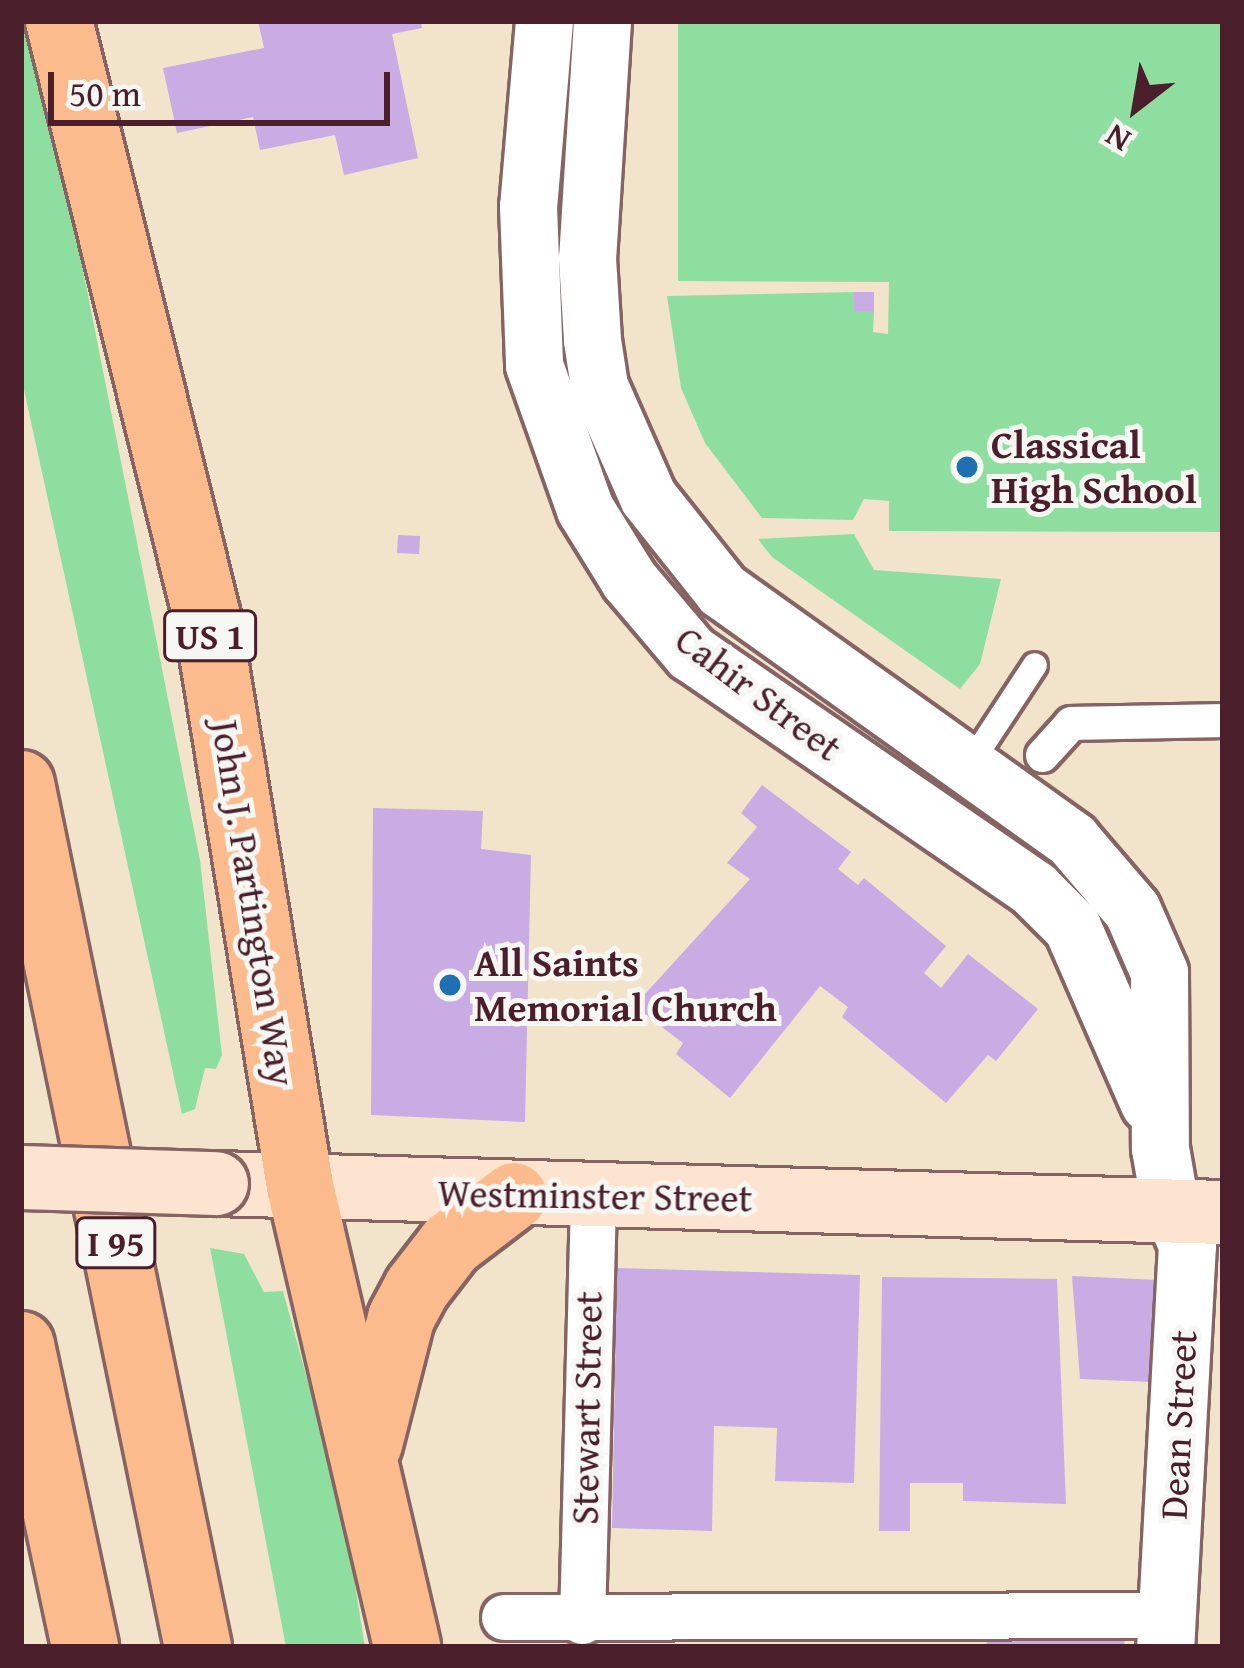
<!DOCTYPE html>
<html>
<head>
<meta charset="utf-8">
<style>
  body { margin:0 }
  #map { position:relative; width:1244px; height:1668px; overflow:hidden; background:#f2e4cb; font-family:"Gentium Book Plus",serif }
  div>[style] { position:absolute }
  .green>* { inset:0; background:#8edf9f }
  .building>* { inset:0; background:#c9ace3 }
  .roads { filter:drop-shadow(3px 0 #856463) drop-shadow(-3px 0 #856463) drop-shadow(0 3px #856463) drop-shadow(0 -3px #856463) }
  .service>* { height:24px; margin:-12px; padding:0 12px; transform-origin:12px; border-radius:12px; background:#fff }
  .pedestrian>* { height:33px; margin:-16.5px; padding:0 16.5px; transform-origin:16.5px; border-radius:16.5px; background:#fff }
  .minor>* { height:45px; margin:-22.5px; padding:0 22.5px; transform-origin:22.5px; border-radius:22.5px; background:#fff }
  .tertiary>* { height:57px; margin:-28.5px; padding:0 28.5px; transform-origin:28.5px; border-radius:28.5px; background:#fff }
  .secondary>* { height:63px; margin:-31.5px; padding:0 31.5px; transform-origin:31.5px; border-radius:31.5px; background:#fde4d1 }
  .primary>* { height:66px; margin:-33px; padding:0 33px; transform-origin:33px; border-radius:33px; background:#fbbb8c }
  .motorway>* { height:66px; margin:-33px; padding:0 33px; transform-origin:33px; border-radius:33px; background:#fbbb8c }
  .bridges { filter:drop-shadow(3px 0 #856463) drop-shadow(-3px 0 #856463) drop-shadow(0 3px #856463) drop-shadow(0 -3px #856463) }
  .secondary-bridge>* { height:63px; margin:-31.5px; padding:0 31.5px; transform-origin:31.5px; border-radius:31.5px; background:#fde4d1 }
  .dots>* { width:33px; height:33px; translate:-50% -50%; box-sizing:border-box; border:6px solid #f6f6f2; border-radius:50% }
  span { translate:-50% -50%; white-space:nowrap; text-align:center; line-height:1.15; -webkit-text-stroke:10px #f6f6f2; paint-order:stroke }
  .shield-label span { padding:3px 9px; background:#f6f6f2; border:3px solid; border-radius:9px; -webkit-text-stroke-width:0 }
  .shield-label { font-size:36px; color:#4a1f2b; font-weight:700 }
  .poi-label { font-size:39px; color:#4a1f2b; font-weight:700 }
  .left { translate:0 -50%; text-align:left }
  .street-label { font-size:39px; color:#4a1f2b }
  .frame { position:absolute; inset:0; border:24px solid #4a1f2b; pointer-events:none }
  .north { position:absolute; left:1076px; top:48px; width:120px; height:120px; -webkit-text-stroke:9px #f6f6f2; paint-order:stroke; rotate:211deg; font-size:33px; font-weight:700; line-height:48px; text-align:center; color:#4a1f2b }
  .north::after { content:''; display:block; margin:auto; width:42px; height:54px; background:#4a1f2b; clip-path:polygon(50% 0,100% 100%,50% 72%,0 100%) }
  .scale { position:absolute; left:48px; top:72px; width:342px; height:54px; box-sizing:border-box; border:6px solid #4a1f2b; border-top:0; padding-left:15px; font-size:36px; line-height:42px; white-space:nowrap; color:#4a1f2b; -webkit-text-stroke:9px #f6f6f2; paint-order:stroke }
</style>
</head>
<body>
<div id="map">
  <div class="green">
    <i style="clip-path:polygon(21px 21px,30px 21px,57px 139px,200px 860px,222px 1055px,216px 1069px,205px 1068px,195px 1109px,182px 1114px,21px 376px)"></i>
    <i style="clip-path:polygon(678px 21px,1223px 21px,1223px 532px,889px 531px,889px 501px,864px 499px,853px 520px,762px 518px,705px 443px,681px 388px,667px 296px,854px 292px,854px 311px,874px 311px,873px 332px,888px 334px,889px 282px,678px 281px)"></i>
    <i style="clip-path:polygon(854px 534px,874px 570px,1001px 579px,980px 664px,960px 689px,772px 557px,758px 539px)"></i>
    <i style="clip-path:polygon(210px 1248px,244px 1254px,264px 1292px,283px 1291px,343px 1510px,365px 1647px,286px 1647px)"></i>
  </div>
  <div class="building">
    <i style="clip-path:polygon(258px 21px,421px 21px,422px 28px,392px 34px,418px 158px,344px 175px,335px 135px,260px 150px,253px 117px,177px 133px,163px 68px,264px 48px)"></i>
    <i style="clip-path:polygon(854px 292px,874px 292px,874px 311px,854px 311px)"></i>
    <i style="clip-path:polygon(398px 535px,420px 536px,419px 554px,397px 553px)"></i>
    <i style="clip-path:polygon(762px 785px,851px 852px,838px 869px,858px 885px,864px 878px,946px 946px,924px 973px,941px 988px,968px 954px,1038px 1009px,996px 1061px,988px 1055px,946px 1103px,842px 1017px,848px 1007px,820px 986px,730px 1098px,676px 1054px,683px 1043px,634px 1006px,750px 879px,727px 863px,757px 827px,741px 813px)"></i>
    <i style="clip-path:polygon(373px 808px,483px 811px,481px 849px,531px 855px,525px 1122px,371px 1115px)"></i>
    <i style="clip-path:polygon(617px 1268px,860px 1275px,854px 1483px,775px 1481px,777px 1428px,714px 1426px,712px 1531px,612px 1528px)"></i>
    <i style="clip-path:polygon(1072px 1276px,1158px 1280px,1151px 1382px,1080px 1379px)"></i>
    <i style="clip-path:polygon(882px 1277px,1057px 1279px,1066px 1504px,963px 1501px,963px 1483px,910px 1483px,910px 1531px,879px 1531px)"></i>
    <i style="clip-path:polygon(1125px 1634px,1124px 1647px,986px 1647px,987px 1640px)"></i>
  </div>
  <div class="roads">
    <div class="service">
      <i style="left:970px;top:764px;width:118px;rotate:-56.7deg"></i>
    </div>
    <div class="pedestrian">
      <i style="left:1042px;top:755px;width:43px;rotate:-47.8deg"></i>
      <i style="left:1071px;top:723px;width:152px;rotate:-1.1deg"></i>
    </div>
    <div class="minor">
      <i style="left:504px;top:1617px;width:665px;rotate:-0.17deg"></i>
      <i style="left:582px;top:1621px;width:425px;rotate:-88.5deg"></i>
    </div>
    <div class="tertiary">
      <i style="left:544px;top:21px;width:186px;rotate:94.9deg"></i>
      <i style="left:528px;top:206px;width:159px;rotate:87.8deg"></i>
      <i style="left:534px;top:365px;width:153px;rotate:70.5deg"></i>
      <i style="left:585px;top:509px;width:84px;rotate:58.2deg"></i>
      <i style="left:629px;top:580px;width:96px;rotate:49.7deg"></i>
      <i style="left:691px;top:653px;width:416px;rotate:34.5deg"></i>
      <i style="left:1034px;top:889px;width:54px;rotate:45deg"></i>
      <i style="left:1072px;top:927px;width:192px;rotate:66.4deg"></i>
      <i style="left:602px;top:21px;width:237px;rotate:93.6deg"></i>
      <i style="left:587px;top:258px;width:82px;rotate:86.5deg"></i>
      <i style="left:592px;top:340px;width:47px;rotate:81.3deg"></i>
      <i style="left:599px;top:386px;width:121px;rotate:66.2deg"></i>
      <i style="left:648px;top:497px;width:119px;rotate:51.5deg"></i>
      <i style="left:722px;top:590px;width:430px;rotate:35.5deg"></i>
      <i style="left:1072px;top:840px;width:92px;rotate:49.4deg"></i>
      <i style="left:1132px;top:910px;width:68px;rotate:66.5deg"></i>
      <i style="left:1159px;top:972px;width:176px;rotate:89.7deg"></i>
      <i style="left:1160px;top:1148px;width:59px;rotate:80.2deg"></i>
      <i style="left:1170px;top:1206px;width:42px;rotate:65.9deg"></i>
      <i style="left:1187px;top:1244px;width:404px;rotate:93.1deg"></i>
    </div>
    <div class="secondary">
      <i style="left:216px;top:1183px;width:1007px;rotate:1.65deg"></i>
    </div>
    <div class="primary">
      <i style="left:59px;top:21px;width:614px;rotate:76.05deg"></i>
      <i style="left:207px;top:617px;width:577px;rotate:80.72deg"></i>
      <i style="left:300px;top:1186px;width:473px;rotate:76.9deg"></i>
      <i style="left:369px;top:1444px;width:130px;rotate:-75.7deg"></i>
      <i style="left:401px;top:1318px;width:34px;rotate:-62deg"></i>
      <i style="left:417px;top:1288px;width:56px;rotate:-52.3deg"></i>
      <i style="left:451px;top:1244px;width:79px;rotate:-37.3deg"></i>
    </div>
    <div class="motorway">
      <i style="left:21px;top:784px;width:881px;rotate:78.41deg"></i>
      <i style="left:21px;top:1345px;width:309px;rotate:78deg"></i>
    </div>
  </div>
  <div class="bridges">
    <div class="secondary-bridge">
      <i style="left:21px;top:1177px;width:195px;rotate:1.8deg"></i>
    </div>
  </div>
  <div class="dots">
    <i style="left:967px;top:467px;background:#1f6fb2"></i>
    <i style="left:450px;top:985px;background:#1f6fb2"></i>
  </div>
  <div class="shield-label">
    <span style="left:210px;top:636px">US 1</span>
    <span style="left:116px;top:1243px">I 95</span>
  </div>
  <div class="poi-label">
    <span class="left" style="left:991px;top:467px">Classical<br>High School</span>
    <span class="left" style="left:474px;top:985px">All Saints<br>Memorial Church</span>
  </div>
  <div class="street-label">
    <span style="left:759px;top:693px;rotate:37deg">Cahir Street</span>
    <span style="left:254px;top:903px;rotate:81deg">John J. Partington Way</span>
    <span style="left:595px;top:1195px;rotate:1deg">Westminster Street</span>
    <span style="left:586px;top:1408px;rotate:-89deg">Stewart Street</span>
    <span style="left:1178px;top:1425px;rotate:-87deg">Dean Street</span>
  </div>
  <div class="frame"></div>
  <div class="north">N</div>
  <div class="scale">50 m</div>
</div>
</body>
</html>
